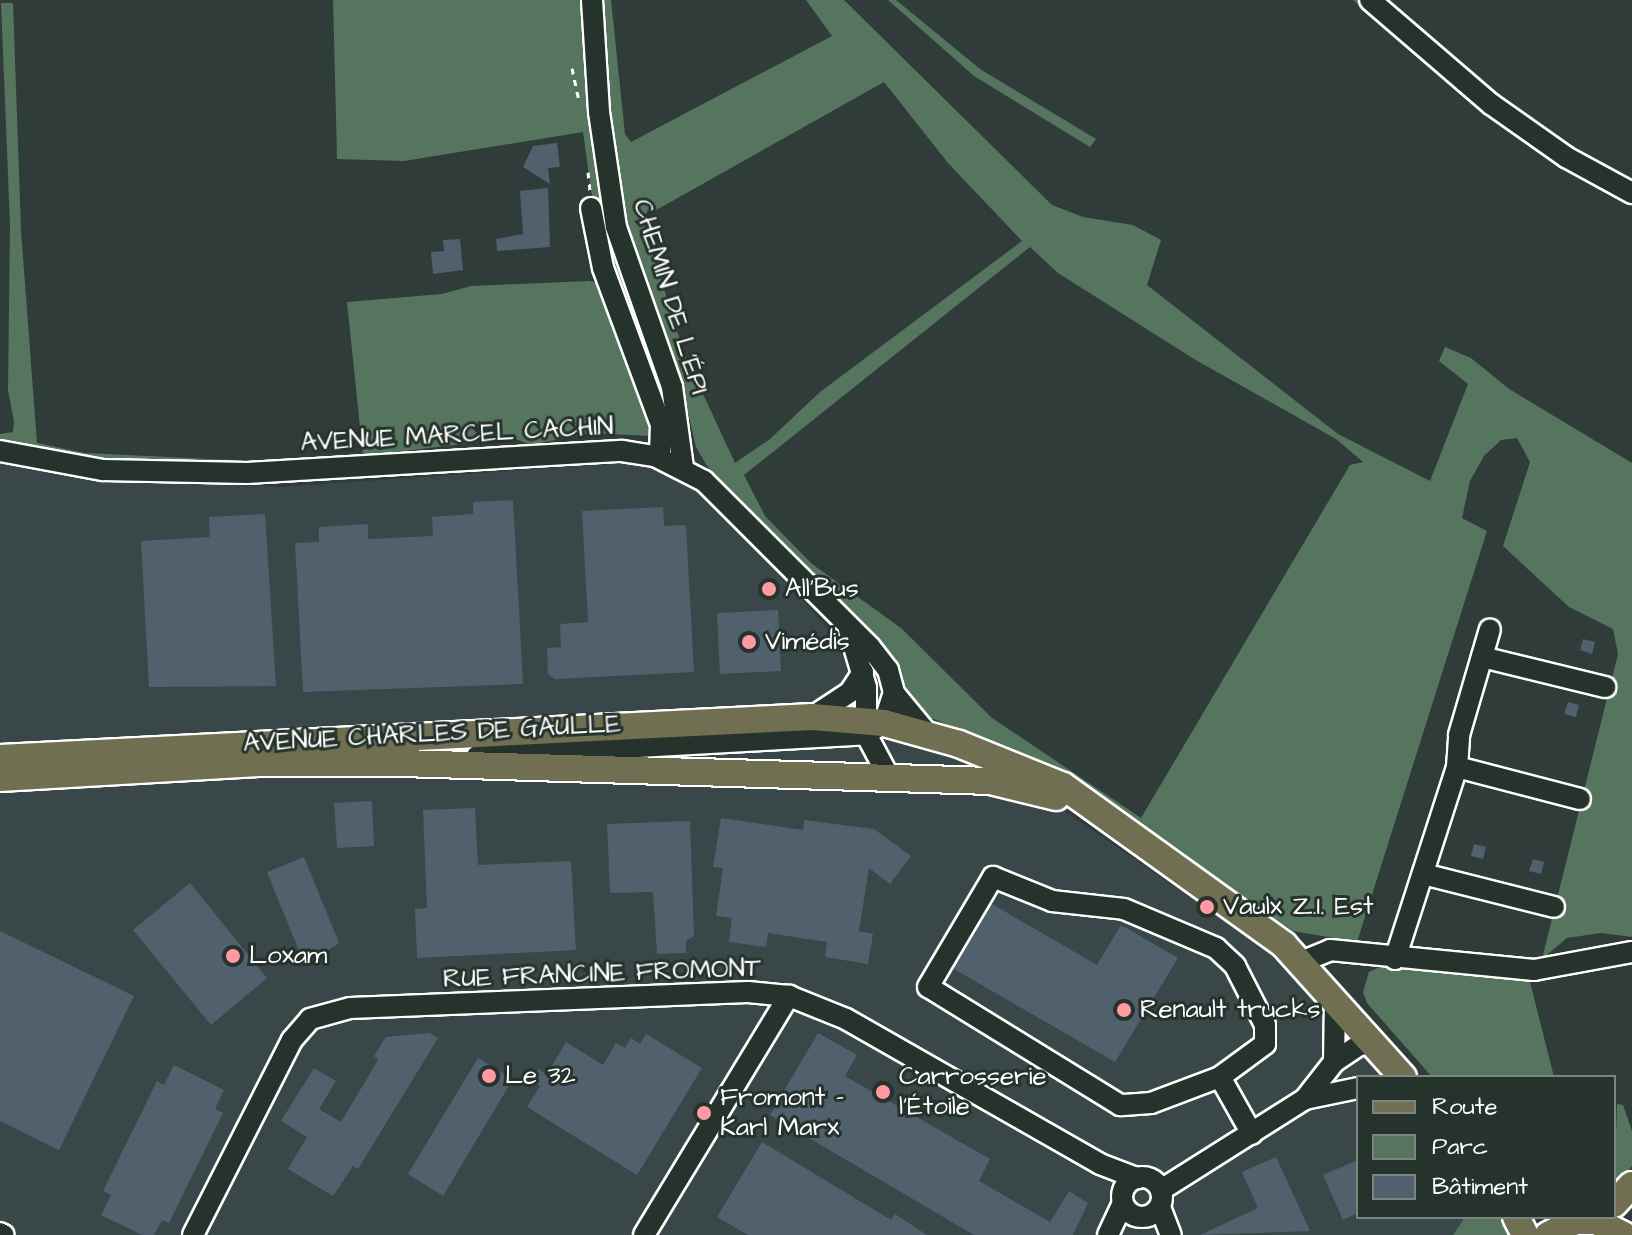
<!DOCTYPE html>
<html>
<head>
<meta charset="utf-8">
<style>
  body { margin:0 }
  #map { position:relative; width:1632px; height:1235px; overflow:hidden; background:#2f3c3a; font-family:"Architects Daughter",sans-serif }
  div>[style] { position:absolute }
  .built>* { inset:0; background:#394749 }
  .green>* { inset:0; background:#56755e }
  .building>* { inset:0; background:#51606d }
  .path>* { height:3px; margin-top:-1.5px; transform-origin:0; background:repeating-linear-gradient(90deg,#fff 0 6px,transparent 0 12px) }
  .roads { filter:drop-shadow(2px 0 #fff) drop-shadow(-2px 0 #fff) drop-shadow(0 2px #fff) drop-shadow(0 -2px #fff) }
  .minor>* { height:20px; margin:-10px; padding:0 10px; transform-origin:10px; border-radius:10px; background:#26332d }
  .minor>.ring { margin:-10px; padding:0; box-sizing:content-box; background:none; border:20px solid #26332d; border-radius:50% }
  .major>* { height:26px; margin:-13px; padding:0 13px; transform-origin:13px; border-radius:13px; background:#716f52 }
  .dots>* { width:22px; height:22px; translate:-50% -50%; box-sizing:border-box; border:4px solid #26332d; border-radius:50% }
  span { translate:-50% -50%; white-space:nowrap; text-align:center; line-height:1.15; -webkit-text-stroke:6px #26332d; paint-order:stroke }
  .street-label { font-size:26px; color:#fff }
  .poi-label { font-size:26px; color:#fff }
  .left { translate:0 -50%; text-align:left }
  .legend { position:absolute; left:1356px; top:1075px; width:260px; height:144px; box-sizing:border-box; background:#26332d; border:2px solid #7d8581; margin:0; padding:10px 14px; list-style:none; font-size:24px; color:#fff }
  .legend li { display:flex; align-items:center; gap:16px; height:40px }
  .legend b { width:40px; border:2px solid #7d8581 }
</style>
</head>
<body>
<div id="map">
  <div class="built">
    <i style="clip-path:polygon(0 461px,127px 481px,279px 487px,638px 462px,709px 495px,912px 723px,1069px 814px,1265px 949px,1370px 1060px,1383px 1077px,1358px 1077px,1358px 1217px,1465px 1217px,1453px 1235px,0 1235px)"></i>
  </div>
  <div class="green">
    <i style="clip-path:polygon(333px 0,586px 0,609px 231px,667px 396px,671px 428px,596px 226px,583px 132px,404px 161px,337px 159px)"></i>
    <i style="clip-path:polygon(evenodd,600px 0,611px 0,625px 134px,631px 142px,832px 36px,806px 0,844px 0,1052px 205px,1083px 217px,1133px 225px,1161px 240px,1147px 285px,1338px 434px,1430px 481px,1468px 384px,1439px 361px,1445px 347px,1471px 358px,1509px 389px,1632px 463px,1632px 937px,1601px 933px,1567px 938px,1542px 959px,1618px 654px,1613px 629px,1569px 607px,1503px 546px,1530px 462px,1517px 438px,1501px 440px,1484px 456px,1470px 481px,1462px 518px,1487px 531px,1357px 942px,1293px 931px,1065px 776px,929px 717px,832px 593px,767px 531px,707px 466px,696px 447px,687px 408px,623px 233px,600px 0,884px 82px,948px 163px,1022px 241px,820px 392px,770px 439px,735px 463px,684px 353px,642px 218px,884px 82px,600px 0,1030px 247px,1058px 273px,1194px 359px,1336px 439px,1363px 462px,1350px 465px,1141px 818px,992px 718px,901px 628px,812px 564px,765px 516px,744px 475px,1030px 247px)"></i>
    <i style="clip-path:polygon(888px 0,896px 0,980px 69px,1096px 139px,1090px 147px,974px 76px)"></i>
    <i style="clip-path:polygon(1353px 0,1364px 0,1632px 199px,1632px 207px,1538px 151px)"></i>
    <i style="clip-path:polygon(1px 3px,13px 3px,21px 230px,37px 443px,85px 453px,271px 462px,99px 459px,0 441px,0 434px,13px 432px,14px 422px,8px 390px,10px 225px)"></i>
    <i style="clip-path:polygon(589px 281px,601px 284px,655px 431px,650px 436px,589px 433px,531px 445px,513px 438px,363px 456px,347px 302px,442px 294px,471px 286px)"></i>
    <i style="clip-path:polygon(1380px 967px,1529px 978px,1554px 1077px,1432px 1077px,1367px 1003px,1363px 992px,1369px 972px)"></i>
    <i style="clip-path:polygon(1617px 1104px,1623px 1105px,1632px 1131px,1632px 1166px,1614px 1190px)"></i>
    <i style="clip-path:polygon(1465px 1217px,1500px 1217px,1513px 1235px,1453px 1235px)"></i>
  </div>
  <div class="building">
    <i style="clip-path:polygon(557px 143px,560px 167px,548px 168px,550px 184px,523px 167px,533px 146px)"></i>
    <i style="clip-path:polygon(548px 188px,550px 247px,497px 251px,496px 239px,523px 234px,520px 191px)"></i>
    <i style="clip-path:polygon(460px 239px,463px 270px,433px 274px,431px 252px,444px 251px,443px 240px)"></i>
    <i style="clip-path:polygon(513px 500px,523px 684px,303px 692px,295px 543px,319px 542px,319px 527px,368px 524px,368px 539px,433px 536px,432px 517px,473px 514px,473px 502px)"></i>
    <i style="clip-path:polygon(663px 507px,664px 526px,686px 525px,694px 672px,555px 679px,548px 674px,547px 648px,561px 647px,560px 624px,588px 622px,582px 511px)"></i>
    <i style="clip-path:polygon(265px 514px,276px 686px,149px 687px,141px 541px,210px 537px,209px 517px)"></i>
    <i style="clip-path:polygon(778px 610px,781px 671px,720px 674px,717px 613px)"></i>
    <i style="clip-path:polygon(1583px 639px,1595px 642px,1592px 654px,1580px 650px)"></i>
    <i style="clip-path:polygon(1568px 702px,1579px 705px,1576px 717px,1564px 714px)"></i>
    <i style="clip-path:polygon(372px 801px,374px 846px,337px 848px,334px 803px)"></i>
    <i style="clip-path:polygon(475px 808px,478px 865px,571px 861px,576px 950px,417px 958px,415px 909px,427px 908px,423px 810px)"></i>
    <i style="clip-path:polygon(721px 818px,803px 830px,804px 820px,874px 829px,911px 856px,890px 884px,869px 868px,859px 931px,873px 934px,868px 964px,825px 957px,827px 942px,768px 933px,766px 947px,729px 942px,732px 918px,716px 916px,723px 868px,713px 867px)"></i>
    <i style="clip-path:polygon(690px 821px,694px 936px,686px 941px,686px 953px,657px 954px,653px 892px,610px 893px,607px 824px)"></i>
    <i style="clip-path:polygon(1474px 844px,1486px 847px,1483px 859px,1471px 856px)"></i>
    <i style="clip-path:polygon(304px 857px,339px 943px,305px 966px,267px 872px)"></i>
    <i style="clip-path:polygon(1533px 859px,1544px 862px,1541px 874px,1529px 871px)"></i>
    <i style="clip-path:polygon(190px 883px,267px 978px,211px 1025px,133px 930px)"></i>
    <i style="clip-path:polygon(992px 904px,1097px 965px,1121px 925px,1178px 958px,1115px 1062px,954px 969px)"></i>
    <i style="clip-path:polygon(0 931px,134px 996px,59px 1150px,0 1121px)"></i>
    <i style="clip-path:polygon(429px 1033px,438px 1038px,358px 1169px,353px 1166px,333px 1196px,288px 1169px,307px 1137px,281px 1121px,314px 1068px,336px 1081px,319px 1109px,341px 1122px,378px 1060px,374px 1056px,386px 1037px)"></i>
    <i style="clip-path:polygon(818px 1033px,857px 1055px,845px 1076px,990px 1159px,979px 1181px,1050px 1222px,1069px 1191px,1088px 1203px,1073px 1235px,974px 1235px,770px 1115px)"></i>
    <i style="clip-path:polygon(646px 1034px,702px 1068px,637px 1175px,527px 1107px,540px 1086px,531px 1080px,538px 1069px,547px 1074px,566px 1042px,603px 1065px,616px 1043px,625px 1048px,631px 1038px,640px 1044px)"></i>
    <i style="clip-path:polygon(478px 1058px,513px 1079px,443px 1196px,408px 1174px)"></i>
    <i style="clip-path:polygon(174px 1065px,224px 1090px,215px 1109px,223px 1113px,169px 1223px,162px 1220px,154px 1235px,142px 1235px,101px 1215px,111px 1195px,103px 1191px,157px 1081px,164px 1085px)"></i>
    <i style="clip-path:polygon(762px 1142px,891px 1220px,895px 1214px,927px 1235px,748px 1235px,717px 1217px)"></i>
    <i style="clip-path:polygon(1276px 1157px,1310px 1231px,1200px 1235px,1258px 1208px,1242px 1172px)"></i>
    <i style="clip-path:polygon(1358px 1160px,1358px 1213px,1343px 1220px,1323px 1175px)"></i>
  </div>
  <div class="path">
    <i style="left:572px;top:68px;width:30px;rotate:78deg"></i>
    <i style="left:588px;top:172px;width:20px;rotate:84deg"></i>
  </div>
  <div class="roads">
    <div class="minor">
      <i style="left:592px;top:0;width:112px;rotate:86.4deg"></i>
      <i style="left:599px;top:112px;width:116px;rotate:81.6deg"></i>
      <i style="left:616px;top:227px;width:170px;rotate:70.7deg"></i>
      <i style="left:672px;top:387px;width:81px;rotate:82.2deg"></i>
      <i style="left:1370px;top:0;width:160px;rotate:40.7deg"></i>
      <i style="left:1491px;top:104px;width:92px;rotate:35.2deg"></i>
      <i style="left:1566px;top:157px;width:75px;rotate:28.6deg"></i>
      <i style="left:591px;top:208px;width:61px;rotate:78.7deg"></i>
      <i style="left:603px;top:268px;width:167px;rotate:69.7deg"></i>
      <i style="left:661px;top:425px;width:33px;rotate:92deg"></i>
      <i style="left:0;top:451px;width:105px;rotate:10.5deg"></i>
      <i style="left:103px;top:470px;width:144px;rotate:1.2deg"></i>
      <i style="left:247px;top:473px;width:376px;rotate:-3.4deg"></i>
      <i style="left:622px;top:451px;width:33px;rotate:9deg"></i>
      <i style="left:655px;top:456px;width:55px;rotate:27deg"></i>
      <i style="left:704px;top:481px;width:235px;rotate:45deg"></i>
      <i style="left:870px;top:647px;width:29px;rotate:52deg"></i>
      <i style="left:888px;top:670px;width:24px;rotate:75deg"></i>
      <i style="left:894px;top:693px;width:52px;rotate:50.5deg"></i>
      <i style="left:849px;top:630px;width:59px;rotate:73.4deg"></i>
      <i style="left:866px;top:687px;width:47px;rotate:90deg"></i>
      <i style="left:866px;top:734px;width:49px;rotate:61.9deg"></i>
      <i style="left:1482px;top:657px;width:127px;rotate:13.7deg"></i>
      <i style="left:812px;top:717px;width:45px;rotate:-33.3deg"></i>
      <i style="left:850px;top:692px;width:24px;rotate:-57deg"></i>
      <i style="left:477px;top:756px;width:390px;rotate:-3.2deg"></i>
      <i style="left:866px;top:734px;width:21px;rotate:-31deg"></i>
      <i style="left:884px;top:723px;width:32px;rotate:-72deg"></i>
      <i style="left:1457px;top:767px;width:127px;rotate:14.6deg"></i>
      <i style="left:1423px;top:874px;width:135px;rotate:14.1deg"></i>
      <i style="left:993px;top:877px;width:64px;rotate:22.1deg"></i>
      <i style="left:1052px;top:901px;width:72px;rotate:6.3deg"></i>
      <i style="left:1124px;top:909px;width:100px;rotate:23deg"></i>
      <i style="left:1216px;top:948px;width:26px;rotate:43deg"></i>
      <i style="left:1235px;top:966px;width:66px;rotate:63deg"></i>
      <i style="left:1265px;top:1025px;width:19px;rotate:90deg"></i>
      <i style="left:1265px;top:1044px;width:56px;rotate:143.7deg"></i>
      <i style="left:1220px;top:1077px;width:74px;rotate:159.4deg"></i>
      <i style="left:1151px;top:1103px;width:31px;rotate:176deg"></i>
      <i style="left:1120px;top:1105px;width:225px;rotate:-148.4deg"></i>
      <i style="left:928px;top:987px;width:128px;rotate:-59.4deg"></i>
      <i style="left:1395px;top:959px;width:202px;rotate:-72.1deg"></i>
      <i style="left:1457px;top:767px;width:32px;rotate:-86deg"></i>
      <i style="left:1459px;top:735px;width:110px;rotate:-73.7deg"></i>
      <i style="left:1301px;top:962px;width:31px;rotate:-22deg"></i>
      <i style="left:1330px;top:950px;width:205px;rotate:5.6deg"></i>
      <i style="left:1534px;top:970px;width:100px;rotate:-10.4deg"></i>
      <i style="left:1334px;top:1062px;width:62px;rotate:-89.1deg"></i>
      <i style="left:1220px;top:1077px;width:65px;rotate:60.7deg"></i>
      <i style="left:1305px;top:1099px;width:47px;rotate:-51.9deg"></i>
      <i style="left:1334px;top:1062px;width:30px;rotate:-34deg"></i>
      <i style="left:1359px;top:1045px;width:14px;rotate:-8deg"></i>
      <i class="ring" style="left:1122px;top:1177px;width:20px;height:20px"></i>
      <i style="left:1161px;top:1190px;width:170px;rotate:-32.3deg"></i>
      <i style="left:1305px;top:1099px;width:54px;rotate:-11.7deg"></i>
      <i style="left:1160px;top:1207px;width:30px;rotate:69deg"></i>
      <i style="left:0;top:1233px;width:4px;rotate:27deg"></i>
      <i style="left:193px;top:1235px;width:219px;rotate:-63.1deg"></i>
      <i style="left:292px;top:1040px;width:28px;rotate:-49deg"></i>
      <i style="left:310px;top:1019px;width:41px;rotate:-15.4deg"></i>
      <i style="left:350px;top:1008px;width:398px;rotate:-2.3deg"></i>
      <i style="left:748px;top:992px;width:41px;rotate:5.6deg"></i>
      <i style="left:789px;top:996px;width:61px;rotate:22deg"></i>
      <i style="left:846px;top:1019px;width:292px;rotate:29.7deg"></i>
      <i style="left:1100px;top:1164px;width:40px;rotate:21deg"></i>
      <i style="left:644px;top:1235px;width:280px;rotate:-58.8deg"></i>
      <i style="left:1108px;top:1235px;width:35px;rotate:-65deg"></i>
    </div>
    <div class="major">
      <i style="left:0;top:758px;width:813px;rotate:-2.89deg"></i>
      <i style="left:812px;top:717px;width:72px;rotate:4.8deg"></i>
      <i style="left:884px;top:723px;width:78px;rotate:15.6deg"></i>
      <i style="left:959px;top:744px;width:112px;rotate:22deg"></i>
      <i style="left:1063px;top:786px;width:272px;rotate:35.7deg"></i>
      <i style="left:1284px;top:945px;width:178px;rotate:48deg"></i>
      <i style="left:0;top:778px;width:259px;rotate:-3.3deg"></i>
      <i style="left:259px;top:763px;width:143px"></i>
      <i style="left:402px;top:763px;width:588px;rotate:1.75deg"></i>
      <i style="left:990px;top:781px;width:68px;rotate:13.6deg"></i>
      <i style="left:1614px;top:1204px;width:26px;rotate:-47deg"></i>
      <i style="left:1516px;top:1217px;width:20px;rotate:63deg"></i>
      <i style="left:1548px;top:1235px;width:31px;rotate:-27deg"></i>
      <i style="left:1576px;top:1221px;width:20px"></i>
      <i style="left:1596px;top:1221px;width:31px;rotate:27deg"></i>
    </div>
  </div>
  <div class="dots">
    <i style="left:769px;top:589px;background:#ff9aa2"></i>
    <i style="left:749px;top:642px;background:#ff9aa2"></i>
    <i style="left:1207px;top:907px;background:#ff9aa2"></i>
    <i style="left:233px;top:956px;background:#ff9aa2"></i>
    <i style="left:1124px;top:1010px;background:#ff9aa2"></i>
    <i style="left:489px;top:1076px;background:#ff9aa2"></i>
    <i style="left:883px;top:1092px;background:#ff9aa2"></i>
    <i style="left:704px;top:1113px;background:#ff9aa2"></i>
  </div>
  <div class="street-label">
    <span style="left:670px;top:297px;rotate:73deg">CHEMIN DE L'ÉPI</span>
    <span style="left:457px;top:435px;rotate:-3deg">AVENUE MARCEL CACHIN</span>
    <span style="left:432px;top:734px;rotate:-3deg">AVENUE CHARLES DE GAULLE</span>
    <span style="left:602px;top:974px;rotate:-2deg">RUE FRANCINE FROMONT</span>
  </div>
  <div class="poi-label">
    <span class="left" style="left:785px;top:589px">All'Bus</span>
    <span class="left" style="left:765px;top:642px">Vimédis</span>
    <span class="left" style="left:1223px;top:907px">Vaulx Z.I. Est</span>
    <span class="left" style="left:249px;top:956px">Loxam</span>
    <span class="left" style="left:1140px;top:1010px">Renault trucks</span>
    <span class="left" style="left:505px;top:1076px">Le 32</span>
    <span class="left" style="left:899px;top:1092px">Carrosserie<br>l'Étoile</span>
    <span class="left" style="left:720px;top:1113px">Fromont -<br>Karl Marx</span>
  </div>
  <ul class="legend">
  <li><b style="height:10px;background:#716f52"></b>Route</li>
  <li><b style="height:22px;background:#56755e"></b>Parc</li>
  <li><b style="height:22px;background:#51606d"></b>Bâtiment</li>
  </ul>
</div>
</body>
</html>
